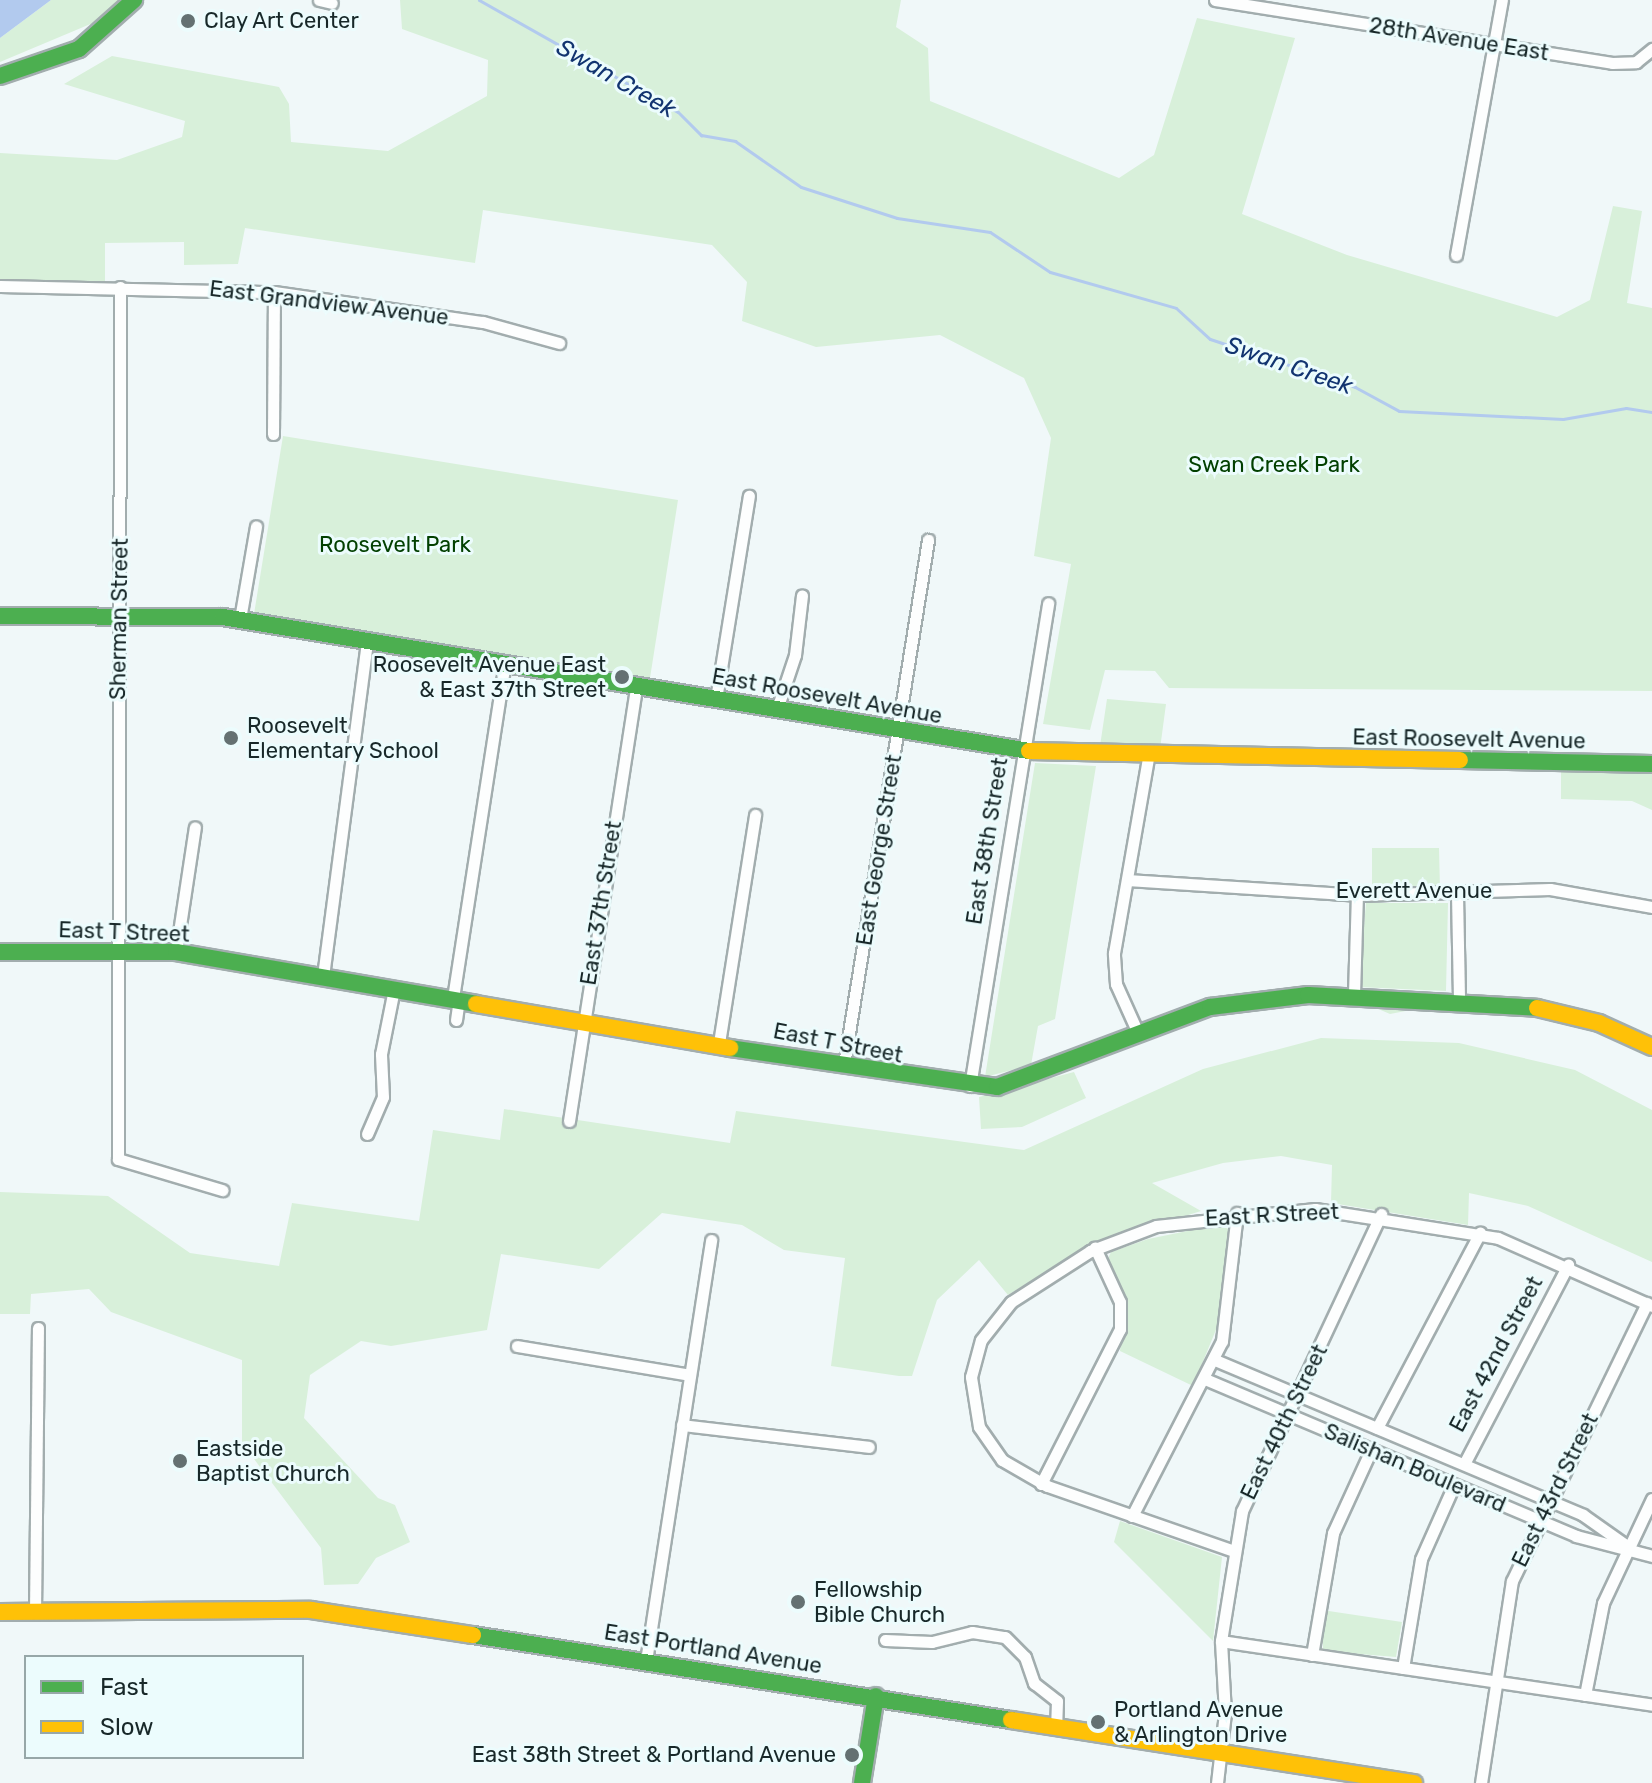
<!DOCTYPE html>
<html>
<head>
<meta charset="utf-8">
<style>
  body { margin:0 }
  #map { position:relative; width:1652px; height:1783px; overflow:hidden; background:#f0f8f9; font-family:Rubik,sans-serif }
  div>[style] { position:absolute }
  .green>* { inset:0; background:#d8f0da }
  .water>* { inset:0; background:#b2caee }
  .stream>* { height:3px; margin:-1.5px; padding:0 1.5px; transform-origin:1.5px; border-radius:1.5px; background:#b2caee }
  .roads { filter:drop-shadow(2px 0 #a2adae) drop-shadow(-2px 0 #a2adae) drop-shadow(0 2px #a2adae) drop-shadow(0 -2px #a2adae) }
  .street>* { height:11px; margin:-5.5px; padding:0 5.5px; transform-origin:5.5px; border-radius:5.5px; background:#fdfefe }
  .fast>* { height:16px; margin:-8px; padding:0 8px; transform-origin:8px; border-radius:8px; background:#4caf50 }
  .slow>* { height:16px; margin:-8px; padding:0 8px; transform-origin:8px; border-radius:8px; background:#ffc107 }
  .dots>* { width:22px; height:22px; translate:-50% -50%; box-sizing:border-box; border:4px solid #ecfcfd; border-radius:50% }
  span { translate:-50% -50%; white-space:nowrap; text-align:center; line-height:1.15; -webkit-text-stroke:6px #ecfcfd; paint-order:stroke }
  .poi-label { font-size:22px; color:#182829 }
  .left { translate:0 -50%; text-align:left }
  .right { translate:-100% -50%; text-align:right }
  .street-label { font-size:22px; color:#182829 }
  .park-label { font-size:22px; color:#024000 }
  .water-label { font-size:24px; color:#123470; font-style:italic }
  .legend { position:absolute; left:24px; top:1655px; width:280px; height:104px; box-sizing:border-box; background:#ecfcfd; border:2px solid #97a7a8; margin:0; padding:10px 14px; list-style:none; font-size:24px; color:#182829 }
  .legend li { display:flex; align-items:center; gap:16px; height:40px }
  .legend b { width:40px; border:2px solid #97a7a8 }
</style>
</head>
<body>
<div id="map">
  <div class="green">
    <i style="clip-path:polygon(51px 0,118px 0,100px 20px,0 62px,0 38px)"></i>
    <i style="clip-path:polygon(400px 0,901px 0,896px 27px,928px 48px,930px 101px,1119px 178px,1154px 155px,1197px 18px,1295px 38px,1242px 214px,1347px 255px,1557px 317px,1590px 300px,1613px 206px,1642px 211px,1627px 303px,1652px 308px,1652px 691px,1169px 688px,1155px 671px,1105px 670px,1090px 730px,1043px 724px,1071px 564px,1034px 556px,1051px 438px,1024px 378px,940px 335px,816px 347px,742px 321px,747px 282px,712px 245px,483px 210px,475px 263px,245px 228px,238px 264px,184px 265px,184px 242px,105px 243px,105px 281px,0 281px,0 153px,117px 160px,182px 137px,185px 121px,64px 84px,112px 56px,279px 87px,289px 104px,291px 142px,388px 151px,487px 96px,488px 60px,402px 29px)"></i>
    <i style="clip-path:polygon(283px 436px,678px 500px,650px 678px,254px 614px)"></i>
    <i style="clip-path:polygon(1107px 699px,1166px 704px,1160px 749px,1100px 746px)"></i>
    <i style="clip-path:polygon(1035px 763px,1096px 766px,1055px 1019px,1038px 1026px,1031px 1065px,985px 1077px)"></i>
    <i style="clip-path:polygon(1561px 771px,1652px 773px,1652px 810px,1632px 801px,1561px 799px)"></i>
    <i style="clip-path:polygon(1372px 848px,1439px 848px,1440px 889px,1372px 890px)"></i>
    <i style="clip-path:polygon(1366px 903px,1448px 903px,1446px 991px,1359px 987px)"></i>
    <i style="clip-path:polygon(1362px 1002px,1447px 1003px,1390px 1014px)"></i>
    <i style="clip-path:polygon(1321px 1038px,1459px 1043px,1575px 1070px,1652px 1110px,1652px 1262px,1528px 1206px,1469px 1193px,1468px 1225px,1331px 1203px,1332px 1165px,1281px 1156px,1223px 1163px,1152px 1183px,1201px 1211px,1089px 1246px,1008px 1295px,979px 1260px,937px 1300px,912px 1376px,899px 1376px,831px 1366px,845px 1258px,784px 1250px,742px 1225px,662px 1213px,599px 1269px,501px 1254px,487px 1330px,391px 1346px,361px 1341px,310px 1375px,304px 1418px,378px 1498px,395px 1505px,410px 1542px,376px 1558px,358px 1584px,324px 1585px,321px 1548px,242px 1443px,242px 1360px,111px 1312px,89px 1289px,31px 1294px,30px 1314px,0 1314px,0 1192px,108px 1196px,190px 1253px,279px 1266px,292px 1203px,419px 1221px,433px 1130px,500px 1140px,504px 1109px,730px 1143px,736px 1111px,1024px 1150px,1203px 1069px)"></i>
    <i style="clip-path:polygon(1074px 1072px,1086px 1098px,1022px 1127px,981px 1129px,979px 1097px)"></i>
    <i style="clip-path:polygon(1217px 1225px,1229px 1229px,1222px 1315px,1193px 1386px,1120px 1351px,1125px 1301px,1106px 1263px,1111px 1252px,1148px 1239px)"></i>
    <i style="clip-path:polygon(1120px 1521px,1222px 1557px,1213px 1641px,1114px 1542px)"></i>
    <i style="clip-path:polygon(1322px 1610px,1402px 1622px,1396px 1657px,1323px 1651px)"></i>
  </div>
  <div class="water">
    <i style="clip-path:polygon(0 0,51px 0,0 38px)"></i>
  </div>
  <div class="stream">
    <i style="left:479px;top:0;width:228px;rotate:29.4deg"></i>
    <i style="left:678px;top:112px;width:33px;rotate:45deg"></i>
    <i style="left:701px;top:135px;width:35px;rotate:10deg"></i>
    <i style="left:735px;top:141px;width:80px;rotate:34.9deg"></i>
    <i style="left:801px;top:187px;width:101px;rotate:17.9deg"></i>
    <i style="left:897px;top:218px;width:94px;rotate:8.6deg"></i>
    <i style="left:990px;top:232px;width:72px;rotate:33.7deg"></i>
    <i style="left:1050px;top:272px;width:131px;rotate:15.9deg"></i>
    <i style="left:1176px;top:308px;width:46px;rotate:42.4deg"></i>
    <i style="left:1210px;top:339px;width:153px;rotate:18.3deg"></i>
    <i style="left:1355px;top:387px;width:50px;rotate:28.6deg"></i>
    <i style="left:1399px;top:411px;width:164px;rotate:2.8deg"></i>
    <i style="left:1563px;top:419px;width:64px;rotate:-9.9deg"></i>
    <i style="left:1626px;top:408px;width:26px;rotate:9deg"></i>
  </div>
  <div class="roads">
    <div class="street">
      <i style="left:319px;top:0;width:13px;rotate:13deg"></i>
      <i style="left:1215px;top:0;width:402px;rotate:9deg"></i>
      <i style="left:1612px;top:63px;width:24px;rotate:-2deg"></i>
      <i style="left:1636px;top:62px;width:21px;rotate:-39deg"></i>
      <i style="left:1456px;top:255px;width:259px;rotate:-79.8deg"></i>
      <i style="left:0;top:286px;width:274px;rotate:1.3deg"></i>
      <i style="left:274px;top:292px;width:211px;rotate:8.2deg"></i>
      <i style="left:483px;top:322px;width:79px;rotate:15.4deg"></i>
      <i style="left:120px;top:287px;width:872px;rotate:90.13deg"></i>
      <i style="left:118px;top:1159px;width:109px;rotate:16.6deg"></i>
      <i style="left:273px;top:434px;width:142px;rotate:-89.6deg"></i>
      <i style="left:240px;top:619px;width:94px;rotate:-80.2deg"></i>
      <i style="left:716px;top:699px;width:206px;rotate:-80.8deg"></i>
      <i style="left:777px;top:709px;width:57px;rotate:-71.6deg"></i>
      <i style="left:795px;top:655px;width:60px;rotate:-83.3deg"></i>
      <i style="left:1127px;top:880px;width:230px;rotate:3.7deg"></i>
      <i style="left:1357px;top:895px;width:193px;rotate:-1.8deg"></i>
      <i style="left:1550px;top:889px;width:104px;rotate:10deg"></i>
      <i style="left:1457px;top:894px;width:102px;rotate:88.9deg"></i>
      <i style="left:176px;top:952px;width:126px;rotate:-81.4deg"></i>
      <i style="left:323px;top:976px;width:339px;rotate:-82.5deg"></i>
      <i style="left:1354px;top:994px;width:99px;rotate:-88.3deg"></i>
      <i style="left:453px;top:998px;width:338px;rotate:-81.2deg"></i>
      <i style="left:456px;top:1020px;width:21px;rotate:-82deg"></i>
      <i style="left:1138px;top:1033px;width:54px;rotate:-114.2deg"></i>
      <i style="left:1116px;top:984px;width:31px;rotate:-94deg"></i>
      <i style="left:1114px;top:953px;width:203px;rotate:-80.1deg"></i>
      <i style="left:719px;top:1043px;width:231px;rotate:-81deg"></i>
      <i style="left:844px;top:1064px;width:531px;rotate:-80.89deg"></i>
      <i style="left:970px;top:1086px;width:489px;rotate:-80.8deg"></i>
      <i style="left:569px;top:1121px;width:440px;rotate:-81.2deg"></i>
      <i style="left:367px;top:1134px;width:40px;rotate:-66.6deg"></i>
      <i style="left:383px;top:1097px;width:43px;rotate:-92.7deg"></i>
      <i style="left:381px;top:1054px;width:66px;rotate:-78.7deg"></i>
      <i style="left:517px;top:1346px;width:175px;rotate:9.5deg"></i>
      <i style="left:1215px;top:1360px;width:399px;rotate:22.8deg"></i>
      <i style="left:1583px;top:1515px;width:54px;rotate:35.2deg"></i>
      <i style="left:1205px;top:1379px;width:403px;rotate:22.9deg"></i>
      <i style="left:1576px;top:1536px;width:79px;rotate:14.7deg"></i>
      <i style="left:682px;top:1425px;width:188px;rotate:6.7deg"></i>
      <i style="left:1377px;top:1428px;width:221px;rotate:-62.2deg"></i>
      <i style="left:1464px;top:1464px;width:225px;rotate:-62.4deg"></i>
      <i style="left:1041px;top:1484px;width:174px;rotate:-63deg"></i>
      <i style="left:1120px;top:1329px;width:27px;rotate:-90deg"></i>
      <i style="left:1120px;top:1302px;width:60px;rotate:-114.8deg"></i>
      <i style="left:1132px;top:1516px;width:197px;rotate:-62.8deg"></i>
      <i style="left:1222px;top:1341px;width:129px;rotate:-83.3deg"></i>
      <i style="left:1234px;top:1551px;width:198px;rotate:-160.8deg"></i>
      <i style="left:1047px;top:1486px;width:52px;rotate:-150deg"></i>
      <i style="left:1002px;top:1460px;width:40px;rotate:-124.9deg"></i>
      <i style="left:979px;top:1427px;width:51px;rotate:-99.1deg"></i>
      <i style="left:971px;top:1377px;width:38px;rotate:-75deg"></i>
      <i style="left:981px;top:1340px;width:48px;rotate:-51.7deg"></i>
      <i style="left:1011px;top:1302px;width:94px;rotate:-32.8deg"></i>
      <i style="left:1090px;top:1251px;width:71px;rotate:-20.7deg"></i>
      <i style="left:1156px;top:1226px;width:160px;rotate:-6.1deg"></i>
      <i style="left:1315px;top:1209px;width:185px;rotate:9deg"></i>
      <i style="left:1498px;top:1238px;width:168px;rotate:23.8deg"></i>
      <i style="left:35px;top:1612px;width:284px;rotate:-89.4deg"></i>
      <i style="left:885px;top:1640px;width:47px;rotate:2.4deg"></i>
      <i style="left:932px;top:1642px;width:41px;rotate:-14deg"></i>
      <i style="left:972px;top:1632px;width:33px;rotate:9deg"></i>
      <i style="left:1005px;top:1637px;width:28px;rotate:45deg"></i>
      <i style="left:1025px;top:1657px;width:28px;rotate:71deg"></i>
      <i style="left:1034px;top:1683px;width:29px;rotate:38deg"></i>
      <i style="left:1057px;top:1701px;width:25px;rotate:92deg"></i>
      <i style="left:1221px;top:1641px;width:436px;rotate:8.4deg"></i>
      <i style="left:1312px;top:1655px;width:124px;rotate:-80.2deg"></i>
      <i style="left:1333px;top:1533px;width:91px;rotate:-65.4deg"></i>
      <i style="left:646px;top:1661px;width:426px;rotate:-81.2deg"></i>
      <i style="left:1403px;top:1668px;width:110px;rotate:-80.6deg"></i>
      <i style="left:1421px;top:1559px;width:81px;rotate:-66deg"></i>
      <i style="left:1585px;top:1695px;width:94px;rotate:-78.9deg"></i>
      <i style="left:1603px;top:1603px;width:115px;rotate:-64.8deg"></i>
      <i style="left:1217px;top:1783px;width:70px;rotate:-83.5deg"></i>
      <i style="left:1225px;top:1713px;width:72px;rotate:-93.2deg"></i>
      <i style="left:1221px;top:1641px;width:132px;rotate:-80.8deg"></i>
      <i style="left:1242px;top:1511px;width:328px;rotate:-64.9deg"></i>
      <i style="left:1481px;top:1783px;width:204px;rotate:-81.3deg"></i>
      <i style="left:1512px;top:1581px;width:309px;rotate:-64.1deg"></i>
    </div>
    <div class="fast">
      <i style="left:0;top:76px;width:83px;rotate:-18.9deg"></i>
      <i style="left:79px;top:49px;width:74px;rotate:-41.7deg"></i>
      <i style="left:0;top:616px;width:223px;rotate:0.3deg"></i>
      <i style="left:223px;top:617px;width:817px;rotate:9.44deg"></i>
      <i style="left:1460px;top:760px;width:192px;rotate:1.2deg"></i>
      <i style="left:0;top:952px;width:176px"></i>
      <i style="left:176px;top:952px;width:304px;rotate:9.8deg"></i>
      <i style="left:730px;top:1048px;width:270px;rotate:8.3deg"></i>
      <i style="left:997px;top:1087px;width:228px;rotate:-20.6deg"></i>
      <i style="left:1210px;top:1007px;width:99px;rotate:-7deg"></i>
      <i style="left:1308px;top:995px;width:229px;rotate:3.2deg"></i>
      <i style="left:473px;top:1635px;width:545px;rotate:8.98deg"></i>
      <i style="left:862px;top:1783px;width:88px;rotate:-80.9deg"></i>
    </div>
    <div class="slow">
      <i style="left:1029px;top:751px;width:431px;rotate:1.2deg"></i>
      <i style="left:476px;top:1004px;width:258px;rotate:9.8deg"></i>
      <i style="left:1537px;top:1008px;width:64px;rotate:13.6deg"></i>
      <i style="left:1599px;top:1023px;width:58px;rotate:24.4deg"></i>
      <i style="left:0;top:1612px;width:311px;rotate:-0.4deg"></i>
      <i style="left:311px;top:1610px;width:164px;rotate:8.8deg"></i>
      <i style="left:1011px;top:1720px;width:408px;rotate:8.9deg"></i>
    </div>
  </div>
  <div class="dots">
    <i style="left:188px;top:21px;background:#647172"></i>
    <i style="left:622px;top:677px;background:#647172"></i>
    <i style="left:231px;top:738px;background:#647172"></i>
    <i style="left:180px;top:1461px;background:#647172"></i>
    <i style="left:798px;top:1602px;background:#647172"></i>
    <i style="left:1098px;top:1722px;background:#647172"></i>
    <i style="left:852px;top:1755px;background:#647172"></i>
  </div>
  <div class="poi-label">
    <span class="left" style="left:204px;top:21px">Clay Art Center</span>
    <span class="right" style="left:606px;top:677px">Roosevelt Avenue East<br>&amp; East 37th Street</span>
    <span class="left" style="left:247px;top:738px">Roosevelt<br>Elementary School</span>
    <span class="left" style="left:196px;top:1461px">Eastside<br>Baptist Church</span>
    <span class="left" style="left:814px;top:1602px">Fellowship<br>Bible Church</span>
    <span class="left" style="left:1114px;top:1722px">Portland Avenue<br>&amp; Arlington Drive</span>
    <span class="right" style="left:836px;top:1755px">East 38th Street &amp; Portland Avenue</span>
  </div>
  <div class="street-label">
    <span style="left:1459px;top:39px;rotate:9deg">28th Avenue East</span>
    <span style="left:329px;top:303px;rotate:7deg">East Grandview Avenue</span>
    <span style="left:119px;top:619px;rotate:-89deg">Sherman Street</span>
    <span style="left:827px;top:696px;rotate:10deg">East Roosevelt Avenue</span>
    <span style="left:1469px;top:739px;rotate:1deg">East Roosevelt Avenue</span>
    <span style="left:987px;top:841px;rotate:-81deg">East 38th Street</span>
    <span style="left:879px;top:850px;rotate:-81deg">East George Street</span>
    <span style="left:1414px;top:891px">Everett Avenue</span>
    <span style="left:601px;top:903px;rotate:-81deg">East 37th Street</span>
    <span style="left:124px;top:932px;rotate:2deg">East T Street</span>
    <span style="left:838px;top:1043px;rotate:11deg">East T Street</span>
    <span style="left:1272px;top:1215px;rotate:-3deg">East R Street</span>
    <span style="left:1496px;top:1354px;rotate:-62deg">East 42nd Street</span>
    <span style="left:1284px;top:1422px;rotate:-64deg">East 40th Street</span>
    <span style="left:1415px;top:1468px;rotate:23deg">Salishan Boulevard</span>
    <span style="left:1555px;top:1490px;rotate:-64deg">East 43rd Street</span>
    <span style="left:713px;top:1649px;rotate:9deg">East Portland Avenue</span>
  </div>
  <div class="park-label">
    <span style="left:1274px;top:465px">Swan Creek Park</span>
    <span style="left:395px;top:545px">Roosevelt Park</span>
  </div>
  <div class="water-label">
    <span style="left:616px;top:79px;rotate:30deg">Swan Creek</span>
    <span style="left:1289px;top:366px;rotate:19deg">Swan Creek</span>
  </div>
  <ul class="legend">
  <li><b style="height:10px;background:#4caf50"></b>Fast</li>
  <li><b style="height:10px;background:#ffc107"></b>Slow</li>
  </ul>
</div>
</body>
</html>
